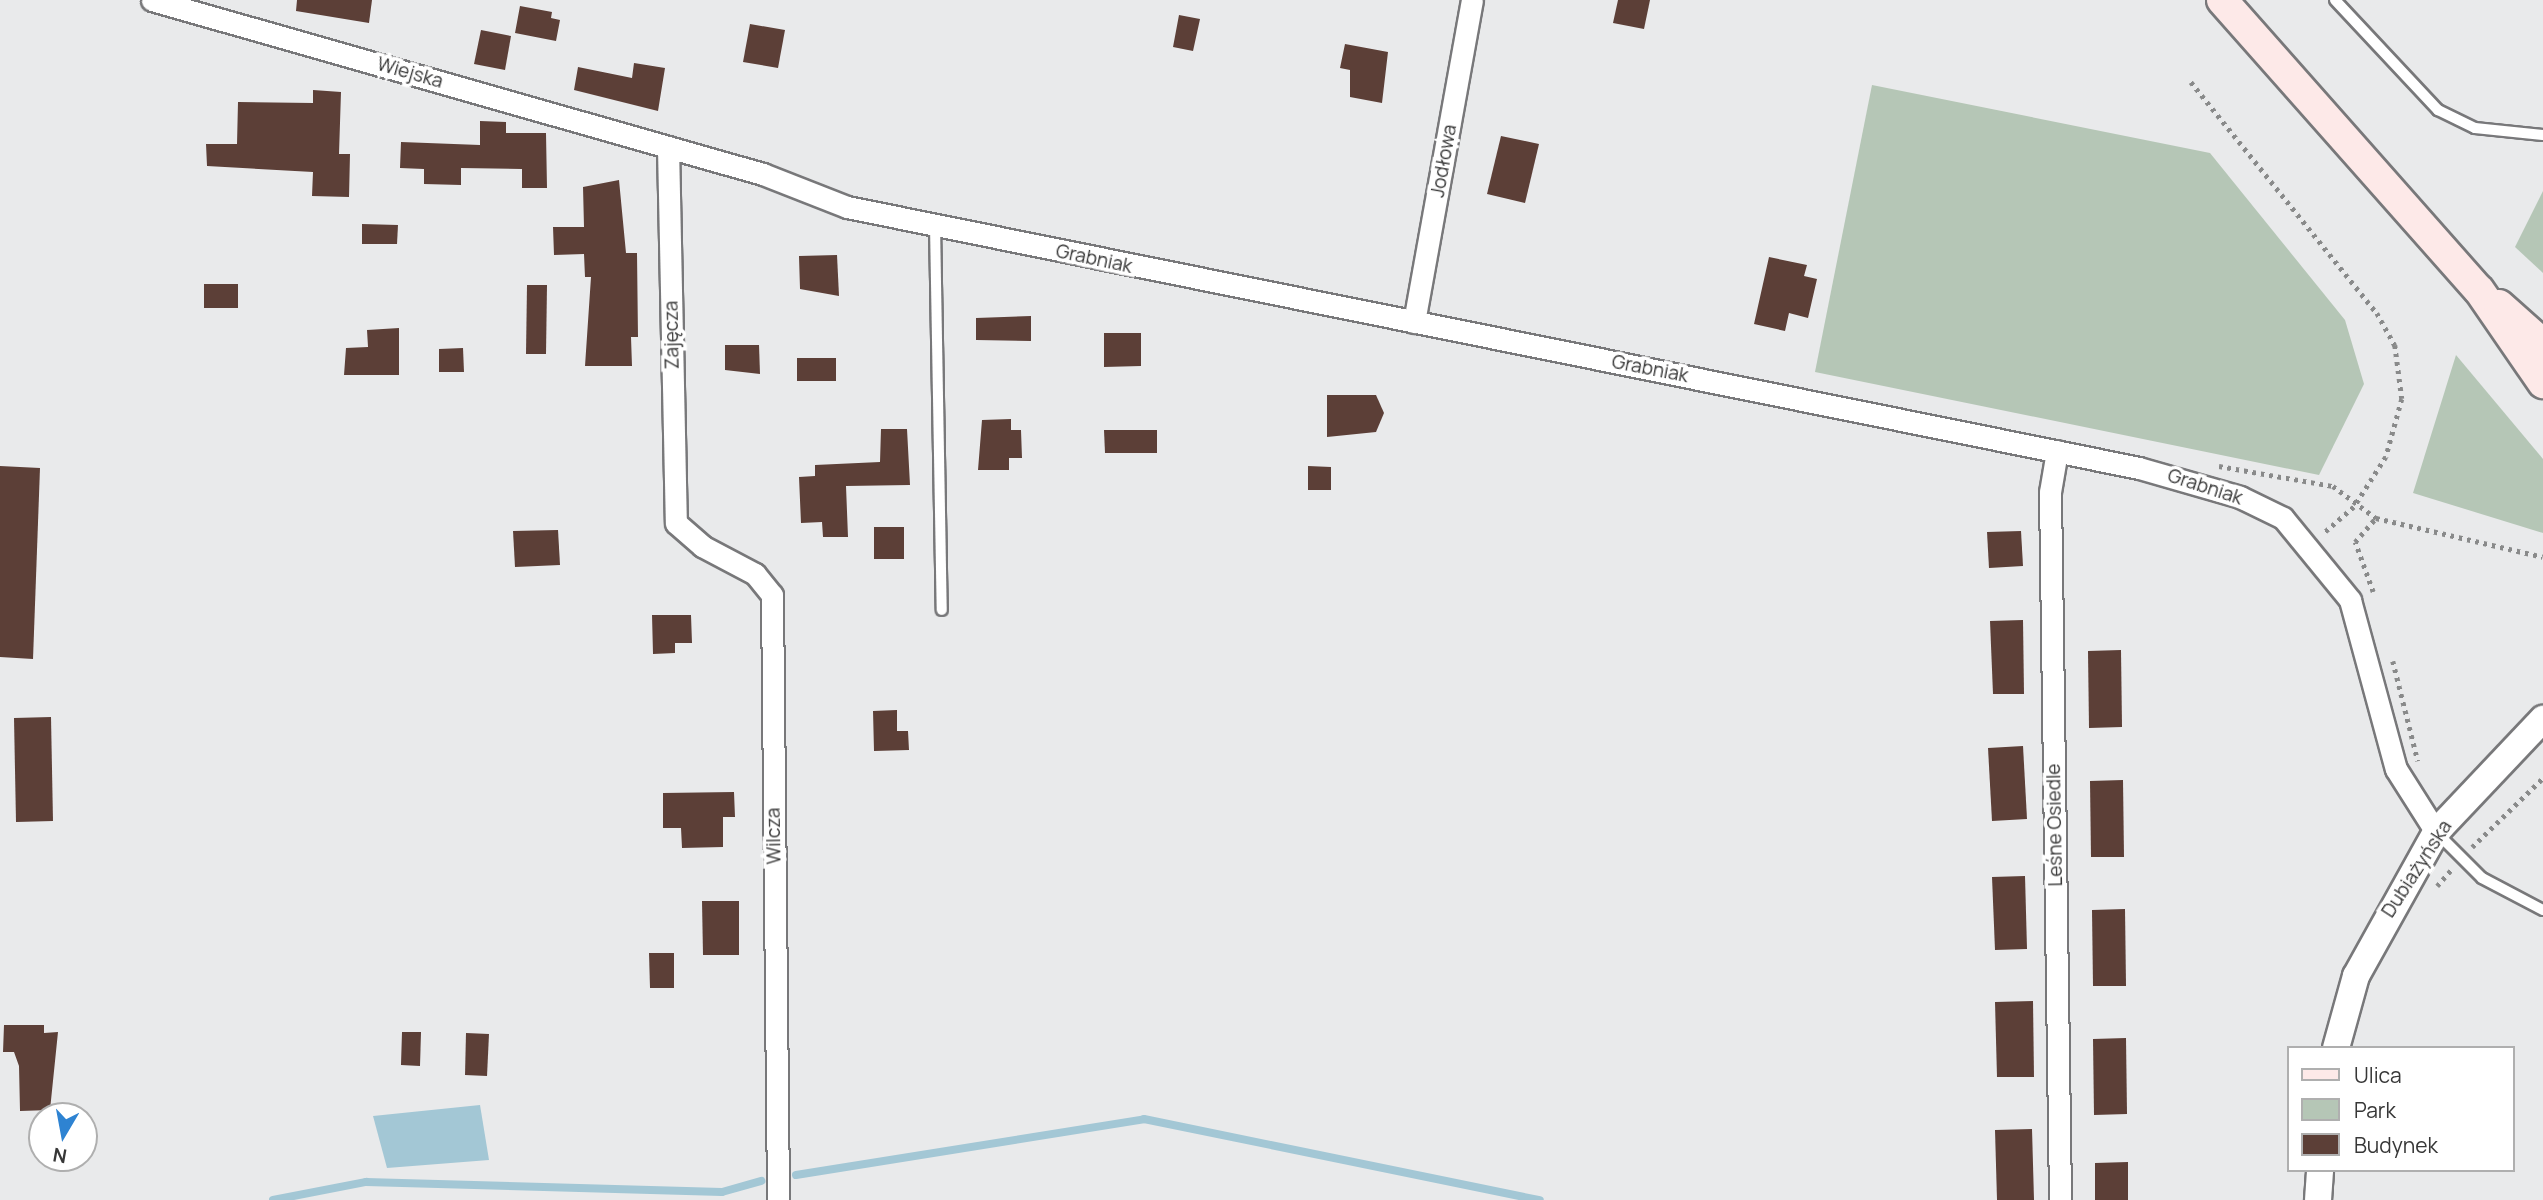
<!DOCTYPE html>
<html>
<head>
<meta charset="utf-8">
<style>
  body { margin:0 }
  #map { position:relative; width:2543px; height:1200px; overflow:hidden; background:#e9eaeb; font-family:Manrope,sans-serif }
  div>[style] { position:absolute }
  .green>* { inset:0; background:#b5c6b6 }
  .water>* { inset:0; background:#a3c7d5 }
  .stream>* { height:8px; margin:-4px; padding:0 4px; transform-origin:4px; border-radius:4px; background:#a3c7d5 }
  .building>* { inset:0; background:#5c3f37 }
  .path>* { height:4.5px; margin-top:-2.25px; transform-origin:0; background:repeating-linear-gradient(90deg,#898a8a 0 3.5px,transparent 0 8.5px) }
  .roads { filter:drop-shadow(2px 0 #78787a) drop-shadow(-2px 0 #78787a) drop-shadow(0 2px #78787a) drop-shadow(0 -2px #78787a) }
  .service>* { height:10px; margin:-5px; padding:0 5px; transform-origin:5px; border-radius:5px; background:#fff }
  .minor>* { height:21px; margin:-10.5px; padding:0 10.5px; transform-origin:10.5px; border-radius:10.5px; background:#fff }
  .tertiary>* { height:26px; margin:-13px; padding:0 13px; transform-origin:13px; border-radius:13px; background:#fff }
  .secondary>* { height:30px; margin:-15px; padding:0 15px; transform-origin:15px; border-radius:15px; background:#fde9e8 }
  span { translate:-50% -50%; white-space:nowrap; text-align:center; line-height:1.15; -webkit-text-stroke:7px #fff; paint-order:stroke }
  .street-label { font-size:19px; color:#373737 }
  .legend { position:absolute; left:2287px; top:1046px; width:228px; height:126px; box-sizing:border-box; background:#fff; border:2px solid #afafaf; margin:0; padding:9px 12px; list-style:none; font-size:21px; color:#373737 }
  .legend li { display:flex; align-items:center; gap:14px; height:35px }
  .legend b { width:35px; border:2px solid #afafaf }
  .north { position:absolute; left:28px; top:1102px; width:70px; height:70px; box-sizing:border-box; background:#fff; border:2px solid #afafaf; border-radius:50%; rotate:190deg; font-size:19px; font-weight:700; line-height:28px; text-align:center; color:#373737 }
  .north::after { content:''; display:block; margin:auto; width:24px; height:32px; background:#2e83d2; clip-path:polygon(50% 0,100% 100%,50% 72%,0 100%) }
</style>
</head>
<body>
<div id="map">
  <div class="green">
    <i style="clip-path:polygon(1872px 85px,2210px 153px,2345px 320px,2364px 384px,2319px 475px,1815px 372px)"></i>
    <i style="clip-path:polygon(2543px 191px,2543px 273px,2515px 247px)"></i>
    <i style="clip-path:polygon(2456px 355px,2543px 459px,2543px 533px,2413px 493px)"></i>
  </div>
  <div class="water">
    <i style="clip-path:polygon(480px 1105px,489px 1160px,387px 1168px,373px 1116px)"></i>
  </div>
  <div class="stream">
    <i style="left:796px;top:1175px;width:352px;rotate:-9.1deg"></i>
    <i style="left:1144px;top:1119px;width:404px;rotate:11.6deg"></i>
    <i style="left:273px;top:1200px;width:95px;rotate:-11deg"></i>
    <i style="left:366px;top:1182px;width:356px;rotate:1.6deg"></i>
    <i style="left:722px;top:1192px;width:41px;rotate:-15.8deg"></i>
  </div>
  <div class="building">
    <i style="clip-path:polygon(297px 0,372px 0,369px 23px,296px 11px)"></i>
    <i style="clip-path:polygon(1618px 0,1650px 0,1644px 29px,1613px 23px)"></i>
    <i style="clip-path:polygon(520px 6px,552px 12px,551px 18px,560px 20px,556px 41px,515px 33px)"></i>
    <i style="clip-path:polygon(1179px 15px,1200px 19px,1193px 51px,1173px 47px)"></i>
    <i style="clip-path:polygon(750px 24px,785px 30px,778px 68px,743px 62px)"></i>
    <i style="clip-path:polygon(481px 30px,511px 36px,505px 70px,474px 64px)"></i>
    <i style="clip-path:polygon(1345px 44px,1388px 52px,1382px 103px,1350px 97px,1350px 70px,1340px 68px)"></i>
    <i style="clip-path:polygon(634px 63px,665px 68px,658px 111px,574px 90px,578px 67px,632px 78px)"></i>
    <i style="clip-path:polygon(313px 90px,341px 92px,339px 154px,350px 154px,349px 197px,312px 196px,313px 172px,207px 166px,206px 144px,237px 144px,238px 102px,313px 103px)"></i>
    <i style="clip-path:polygon(480px 121px,506px 122px,506px 133px,546px 133px,547px 188px,522px 188px,522px 169px,461px 168px,461px 185px,424px 184px,424px 169px,400px 168px,401px 142px,480px 145px)"></i>
    <i style="clip-path:polygon(1501px 136px,1539px 144px,1525px 203px,1487px 194px)"></i>
    <i style="clip-path:polygon(619px 180px,626px 253px,637px 253px,638px 337px,631px 337px,632px 366px,585px 366px,591px 277px,585px 277px,584px 254px,554px 255px,553px 227px,584px 227px,583px 187px)"></i>
    <i style="clip-path:polygon(362px 224px,398px 225px,397px 244px,362px 244px)"></i>
    <i style="clip-path:polygon(837px 255px,839px 296px,800px 289px,799px 256px)"></i>
    <i style="clip-path:polygon(1769px 257px,1807px 265px,1804px 276px,1817px 279px,1808px 318px,1789px 313px,1785px 331px,1754px 324px)"></i>
    <i style="clip-path:polygon(204px 284px,238px 284px,238px 308px,204px 308px)"></i>
    <i style="clip-path:polygon(527px 285px,547px 285px,546px 354px,526px 354px)"></i>
    <i style="clip-path:polygon(1031px 316px,1031px 341px,976px 340px,976px 318px)"></i>
    <i style="clip-path:polygon(399px 328px,399px 375px,344px 375px,346px 348px,368px 347px,367px 330px)"></i>
    <i style="clip-path:polygon(1104px 333px,1141px 333px,1141px 366px,1104px 367px)"></i>
    <i style="clip-path:polygon(725px 345px,759px 345px,760px 374px,725px 370px)"></i>
    <i style="clip-path:polygon(463px 348px,464px 372px,439px 372px,439px 349px)"></i>
    <i style="clip-path:polygon(797px 358px,836px 358px,836px 381px,797px 381px)"></i>
    <i style="clip-path:polygon(1327px 395px,1376px 395px,1384px 413px,1376px 432px,1327px 437px)"></i>
    <i style="clip-path:polygon(1011px 419px,1011px 430px,1021px 430px,1022px 458px,1009px 458px,1009px 470px,978px 470px,982px 420px)"></i>
    <i style="clip-path:polygon(881px 429px,907px 429px,910px 485px,846px 486px,848px 537px,823px 537px,822px 522px,801px 523px,799px 477px,815px 476px,815px 465px,880px 462px)"></i>
    <i style="clip-path:polygon(1104px 430px,1157px 430px,1157px 453px,1105px 453px)"></i>
    <i style="clip-path:polygon(0 466px,40px 468px,33px 659px,0 657px)"></i>
    <i style="clip-path:polygon(1308px 466px,1331px 467px,1331px 490px,1308px 490px)"></i>
    <i style="clip-path:polygon(874px 527px,904px 527px,904px 559px,874px 559px)"></i>
    <i style="clip-path:polygon(558px 530px,560px 565px,515px 567px,513px 531px)"></i>
    <i style="clip-path:polygon(2021px 531px,2023px 566px,1989px 568px,1987px 532px)"></i>
    <i style="clip-path:polygon(652px 615px,691px 615px,692px 643px,675px 643px,675px 653px,653px 654px)"></i>
    <i style="clip-path:polygon(2023px 620px,2024px 694px,1993px 694px,1990px 621px)"></i>
    <i style="clip-path:polygon(2121px 650px,2122px 727px,2089px 728px,2088px 651px)"></i>
    <i style="clip-path:polygon(897px 710px,897px 731px,908px 731px,909px 750px,874px 751px,873px 711px)"></i>
    <i style="clip-path:polygon(51px 717px,53px 821px,16px 822px,14px 718px)"></i>
    <i style="clip-path:polygon(2023px 746px,2027px 819px,1992px 821px,1988px 748px)"></i>
    <i style="clip-path:polygon(2123px 780px,2124px 857px,2091px 857px,2090px 781px)"></i>
    <i style="clip-path:polygon(734px 792px,735px 817px,723px 817px,723px 847px,682px 848px,681px 828px,663px 828px,663px 793px)"></i>
    <i style="clip-path:polygon(2025px 876px,2027px 949px,1995px 950px,1992px 877px)"></i>
    <i style="clip-path:polygon(702px 901px,739px 901px,739px 955px,703px 955px)"></i>
    <i style="clip-path:polygon(2125px 909px,2126px 986px,2093px 986px,2092px 910px)"></i>
    <i style="clip-path:polygon(649px 953px,674px 953px,674px 988px,650px 988px)"></i>
    <i style="clip-path:polygon(2033px 1001px,2034px 1077px,1997px 1077px,1995px 1002px)"></i>
    <i style="clip-path:polygon(4px 1025px,44px 1025px,44px 1033px,58px 1032px,50px 1110px,20px 1111px,19px 1066px,14px 1052px,3px 1052px)"></i>
    <i style="clip-path:polygon(402px 1032px,421px 1032px,420px 1066px,401px 1065px)"></i>
    <i style="clip-path:polygon(466px 1033px,489px 1034px,487px 1076px,465px 1075px)"></i>
    <i style="clip-path:polygon(2126px 1038px,2127px 1114px,2094px 1115px,2093px 1039px)"></i>
    <i style="clip-path:polygon(2032px 1129px,2034px 1200px,1997px 1200px,1995px 1130px)"></i>
    <i style="clip-path:polygon(2128px 1162px,2128px 1200px,2095px 1200px,2095px 1163px)"></i>
  </div>
  <div class="path">
    <i style="left:2191px;top:82px;width:297px;rotate:51.2deg"></i>
    <i style="left:2377px;top:313px;width:37px;rotate:61deg"></i>
    <i style="left:2395px;top:345px;width:54px;rotate:82.6deg"></i>
    <i style="left:2402px;top:399px;width:60px;rotate:105.4deg"></i>
    <i style="left:2386px;top:457px;width:59px;rotate:122.6deg"></i>
    <i style="left:2354px;top:507px;width:40px;rotate:139deg"></i>
    <i style="left:2219px;top:466px;width:116px;rotate:10deg"></i>
    <i style="left:2333px;top:486px;width:54px;rotate:36.7deg"></i>
    <i style="left:2373px;top:592px;width:53px;rotate:-109.8deg"></i>
    <i style="left:2355px;top:542px;width:32px;rotate:-49deg"></i>
    <i style="left:2376px;top:518px;width:171px;rotate:13.1deg"></i>
    <i style="left:2393px;top:661px;width:103px;rotate:76deg"></i>
    <i style="left:2472px;top:847px;width:99px;rotate:-44.2deg"></i>
    <i style="left:2437px;top:886px;width:23px;rotate:-49deg"></i>
  </div>
  <div class="roads">
    <div class="service">
      <i style="left:2335px;top:0;width:151px;rotate:46.9deg"></i>
      <i style="left:2438px;top:110px;width:41px;rotate:25.9deg"></i>
      <i style="left:2475px;top:128px;width:68px;rotate:5.9deg"></i>
      <i style="left:935px;top:225px;width:385px;rotate:89deg"></i>
      <i style="left:2436px;top:832px;width:65px;rotate:45deg"></i>
      <i style="left:2482px;top:878px;width:69px;rotate:27.7deg"></i>
    </div>
    <div class="minor">
      <i style="left:152px;top:0;width:635px;rotate:15.9deg"></i>
      <i style="left:763px;top:174px;width:90px;rotate:21.4deg"></i>
      <i style="left:847px;top:207px;width:1318px;rotate:11.42deg"></i>
      <i style="left:2139px;top:468px;width:105px;rotate:16deg"></i>
      <i style="left:2240px;top:497px;width:48px;rotate:26deg"></i>
      <i style="left:2283px;top:518px;width:106px;rotate:50.7deg"></i>
      <i style="left:2350px;top:600px;width:175px;rotate:74.8deg"></i>
      <i style="left:2396px;top:769px;width:75px;rotate:57.6deg"></i>
      <i style="left:668px;top:147px;width:376px;rotate:88.8deg"></i>
      <i style="left:676px;top:523px;width:35px;rotate:41deg"></i>
      <i style="left:702px;top:546px;width:60px;rotate:27.8deg"></i>
      <i style="left:755px;top:574px;width:27px;rotate:51deg"></i>
      <i style="left:772px;top:595px;width:605px;rotate:89.43deg"></i>
      <i style="left:1414px;top:322px;width:327px;rotate:-79.8deg"></i>
      <i style="left:2057px;top:451px;width:42px;rotate:99.7deg"></i>
      <i style="left:2050px;top:492px;width:708px;rotate:89.19deg"></i>
    </div>
    <div class="tertiary">
      <i style="left:2336px;top:1048px;width:75px;rotate:-74.5deg"></i>
      <i style="left:2356px;top:976px;width:165px;rotate:-60.9deg"></i>
      <i style="left:2436px;top:832px;width:156px;rotate:-46.6deg"></i>
      <i style="left:2318px;top:1200px;width:30px;rotate:-86deg"></i>
    </div>
    <div class="secondary">
      <i style="left:2222px;top:0;width:387px;rotate:48.5deg"></i>
      <i style="left:2479px;top:290px;width:113px;rotate:55.5deg"></i>
      <i style="left:2499px;top:305px;width:59px;rotate:41.6deg"></i>
    </div>
  </div>
  <div class="street-label">
    <span style="left:410px;top:73px;rotate:16deg">Wiejska</span>
    <span style="left:1444px;top:161px;rotate:-80deg">Jodłowa</span>
    <span style="left:1094px;top:259px;rotate:12deg">Grabniak</span>
    <span style="left:672px;top:335px;rotate:-91deg">Zajęcza</span>
    <span style="left:1650px;top:369px;rotate:11deg">Grabniak</span>
    <span style="left:2205px;top:487px;rotate:18deg">Grabniak</span>
    <span style="left:2055px;top:825px;rotate:-91deg">Leśne Osiedle</span>
    <span style="left:774px;top:836px;rotate:-91deg">Wilcza</span>
    <span style="left:2417px;top:869px;rotate:-57deg">Dubiażyńska</span>
  </div>
  <ul class="legend">
  <li><b style="height:9px;background:#fde9e8"></b>Ulica</li>
  <li><b style="height:19px;background:#b5c6b6"></b>Park</li>
  <li><b style="height:19px;background:#5c3f37"></b>Budynek</li>
  </ul>
  <div class="north">N</div>
</div>
</body>
</html>
